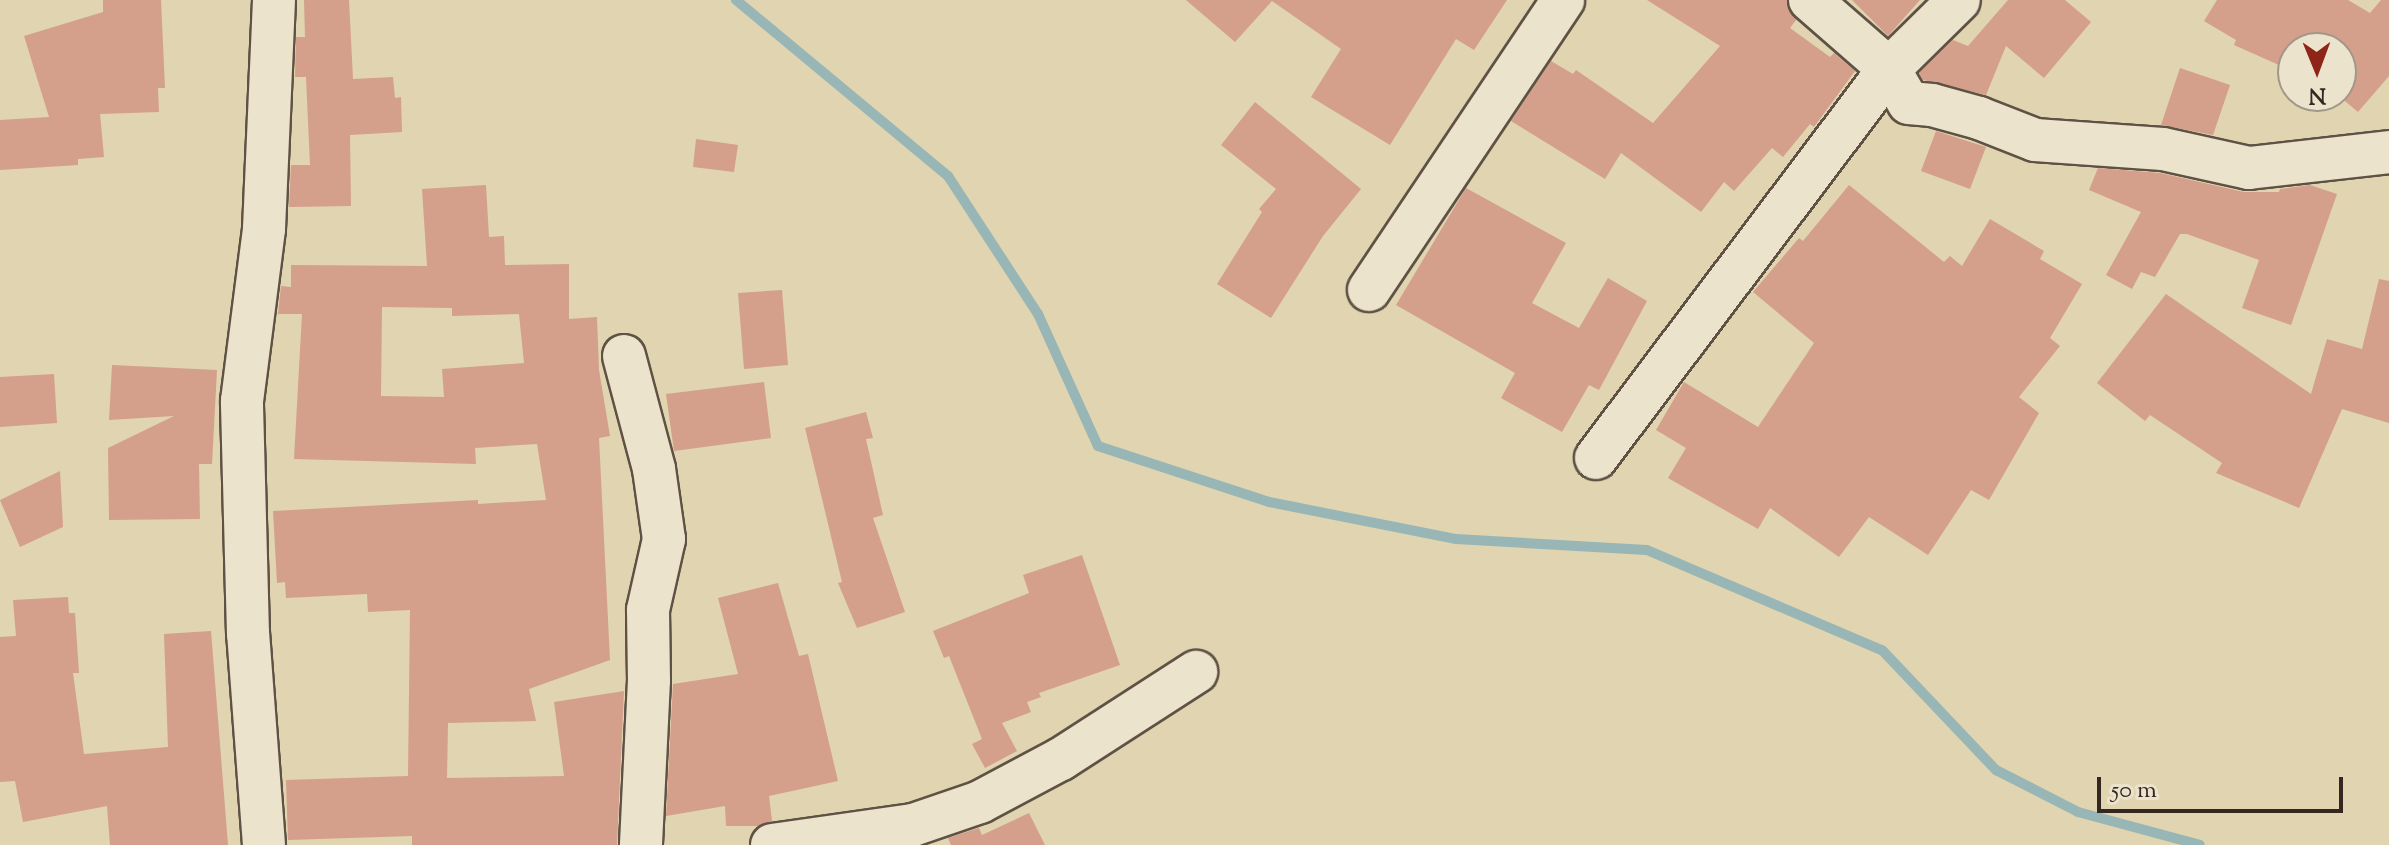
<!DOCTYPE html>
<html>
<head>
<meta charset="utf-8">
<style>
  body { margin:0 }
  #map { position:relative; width:2389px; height:845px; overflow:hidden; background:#e0d4b1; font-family:"Sorts Mill Goudy",serif }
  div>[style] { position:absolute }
  .stream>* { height:10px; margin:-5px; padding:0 5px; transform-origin:5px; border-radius:5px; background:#97b6b5 }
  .building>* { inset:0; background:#d49f8b }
  .roads { filter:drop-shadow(2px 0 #5f5245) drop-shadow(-2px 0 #5f5245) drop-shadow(0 2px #5f5245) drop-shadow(0 -2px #5f5245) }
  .minor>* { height:42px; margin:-21px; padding:0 21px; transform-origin:21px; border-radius:21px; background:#ebe3cc }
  span { translate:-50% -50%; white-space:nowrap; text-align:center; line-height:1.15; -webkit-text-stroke:6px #ebe3cc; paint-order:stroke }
  .north { position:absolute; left:2277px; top:32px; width:80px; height:80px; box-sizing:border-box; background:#ebe3cc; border:2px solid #a29788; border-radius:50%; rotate:179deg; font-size:22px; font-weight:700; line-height:32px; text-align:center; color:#342621 }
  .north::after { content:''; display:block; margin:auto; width:28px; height:36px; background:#8f2418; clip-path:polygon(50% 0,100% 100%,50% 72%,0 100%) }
  .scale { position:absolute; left:2097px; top:777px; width:246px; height:36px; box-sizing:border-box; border:4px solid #342621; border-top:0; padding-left:10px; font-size:24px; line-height:28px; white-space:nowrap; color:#342621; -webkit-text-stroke:6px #ebe3cc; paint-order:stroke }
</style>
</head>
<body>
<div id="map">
  <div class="stream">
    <i style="left:736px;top:0;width:276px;rotate:39.7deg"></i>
    <i style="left:948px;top:176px;width:165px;rotate:56.9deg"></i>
    <i style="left:1038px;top:314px;width:145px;rotate:65.6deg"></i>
    <i style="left:1098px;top:446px;width:180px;rotate:18.1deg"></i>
    <i style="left:1269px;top:502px;width:191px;rotate:11.2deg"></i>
    <i style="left:1456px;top:539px;width:191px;rotate:3.3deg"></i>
    <i style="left:1647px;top:550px;width:255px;rotate:23.1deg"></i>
    <i style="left:1882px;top:650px;width:166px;rotate:46.5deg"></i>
    <i style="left:1996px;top:770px;width:92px;rotate:27.1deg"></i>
    <i style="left:2078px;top:812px;width:126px;rotate:15.1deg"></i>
  </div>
  <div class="building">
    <i style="clip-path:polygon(103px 0,161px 0,165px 88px,158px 88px,159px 112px,100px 114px,104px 157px,78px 159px,78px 165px,0 170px,0 120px,49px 117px,24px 36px,103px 12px)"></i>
    <i style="clip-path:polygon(304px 0,349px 0,353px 79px,393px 77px,395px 98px,401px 97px,402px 132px,350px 135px,351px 206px,289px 207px,291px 165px,310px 165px,306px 77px,295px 77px,296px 37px,305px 37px)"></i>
    <i style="clip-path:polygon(1186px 0,1507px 0,1474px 50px,1456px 39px,1390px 145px,1311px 97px,1341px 49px,1272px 1px,1235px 42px)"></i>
    <i style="clip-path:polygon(1647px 0,1787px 0,1796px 20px,1790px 28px,1830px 57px,1834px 53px,1855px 71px,1814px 127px,1810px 124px,1783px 157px,1772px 148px,1734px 191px,1724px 182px,1701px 212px,1621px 153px,1605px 179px,1511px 121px,1551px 61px,1573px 74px,1576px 70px,1653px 123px,1720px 46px)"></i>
    <i style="clip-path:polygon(1852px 0,1920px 0,1888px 36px)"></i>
    <i style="clip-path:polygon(2008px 0,2065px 0,2091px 22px,2044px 78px,2006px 46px,1986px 95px,1923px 80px,1919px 73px,1953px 40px,1968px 46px)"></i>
    <i style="clip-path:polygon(2217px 0,2348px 0,2370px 13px,2381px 0,2389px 0,2389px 76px,2358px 112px,2339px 96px,2341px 48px,2293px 48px,2288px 69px,2234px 45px,2236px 40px,2204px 21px)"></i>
    <i style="clip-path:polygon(2180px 68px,2230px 85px,2213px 135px,2161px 125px)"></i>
    <i style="clip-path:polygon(1255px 102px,1361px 189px,1323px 236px,1271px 318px,1217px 284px,1262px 212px,1259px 209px,1276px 189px,1221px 145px)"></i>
    <i style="clip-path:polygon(1936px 131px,1986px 147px,1970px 189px,1921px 171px)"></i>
    <i style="clip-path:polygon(696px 139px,738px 145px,734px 172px,693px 167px)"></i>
    <i style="clip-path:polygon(2098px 168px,2160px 173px,2244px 192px,2279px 192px,2280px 189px,2310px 185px,2337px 194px,2291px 325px,2242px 308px,2259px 260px,2187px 234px,2180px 234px,2155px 277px,2141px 272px,2132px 289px,2106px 275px,2141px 212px,2089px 190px)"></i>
    <i style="clip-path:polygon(evenodd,486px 185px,489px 237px,504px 236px,505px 265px,569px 264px,569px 319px,597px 317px,599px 370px,610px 436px,599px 438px,610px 660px,529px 689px,536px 721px,448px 723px,447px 778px,564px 776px,554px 702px,624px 691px,617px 845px,412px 845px,412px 836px,288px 840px,286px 780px,408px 776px,410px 610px,368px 612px,367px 594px,286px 598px,285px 582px,277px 583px,273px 511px,478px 500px,478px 504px,546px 500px,537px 444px,475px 448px,476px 464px,294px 459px,302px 314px,278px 314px,281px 286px,291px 287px,291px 265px,427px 266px,422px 189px,486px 185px,382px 307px,452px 308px,452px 316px,519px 314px,524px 363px,442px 369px,444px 397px,381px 396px,382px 307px)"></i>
    <i style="clip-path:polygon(1849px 185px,1944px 262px,1950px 256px,1962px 266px,1990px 219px,2044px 251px,2040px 259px,2082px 284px,2050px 338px,2060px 346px,2019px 397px,2039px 413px,1989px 500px,1971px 490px,1928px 555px,1869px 517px,1839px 557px,1770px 508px,1758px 529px,1668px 478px,1686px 448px,1656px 430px,1684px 382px,1758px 427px,1814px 343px,1753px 292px,1799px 238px,1803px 241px)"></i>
    <i style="clip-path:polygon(1466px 188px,1566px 243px,1532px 303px,1579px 328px,1608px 278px,1647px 301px,1599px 390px,1589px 385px,1562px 432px,1501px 398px,1515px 373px,1396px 305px)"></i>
    <i style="clip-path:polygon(2379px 279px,2389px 281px,2389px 423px,2342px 409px,2299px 508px,2216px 473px,2222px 463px,2150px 415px,2145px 421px,2097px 383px,2166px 294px,2311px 394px,2327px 339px,2362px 349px)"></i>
    <i style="clip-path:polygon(782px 290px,788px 365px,744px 369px,738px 293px)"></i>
    <i style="clip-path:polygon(112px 365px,217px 370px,212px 464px,199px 464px,200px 519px,109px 520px,108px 448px,174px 416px,109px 420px)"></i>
    <i style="clip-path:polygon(54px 374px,57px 423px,0 427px,0 377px)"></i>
    <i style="clip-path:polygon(764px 382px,771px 438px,674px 451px,666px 394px)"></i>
    <i style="clip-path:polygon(866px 412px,873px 438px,866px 439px,883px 515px,873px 518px,905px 612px,857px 628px,838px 583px,842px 582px,805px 428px)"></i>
    <i style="clip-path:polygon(60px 471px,63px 527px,20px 547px,0 500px)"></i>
    <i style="clip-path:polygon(1082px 555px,1120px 665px,1039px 693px,1041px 697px,1027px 702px,1031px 712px,1002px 723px,1017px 751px,985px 768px,972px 744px,982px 739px,949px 656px,944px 658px,933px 631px,1029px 593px,1023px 575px)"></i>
    <i style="clip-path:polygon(778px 583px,799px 656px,808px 654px,838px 781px,769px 796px,772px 821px,758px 826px,726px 826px,725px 806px,666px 816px,673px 684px,738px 674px,718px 598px)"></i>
    <i style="clip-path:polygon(68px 597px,69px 613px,75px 613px,79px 673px,73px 673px,84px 754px,168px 747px,164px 634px,211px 631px,228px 845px,110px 845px,107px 806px,23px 822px,15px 781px,0 782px,0 637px,16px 636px,13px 600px)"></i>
    <i style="clip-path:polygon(1029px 813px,1045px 845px,951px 845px,948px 838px,979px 828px,982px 835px)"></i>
  </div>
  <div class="roads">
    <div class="minor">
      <i style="left:1810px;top:0;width:105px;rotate:41.1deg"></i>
      <i style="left:1889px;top:69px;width:39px;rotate:60deg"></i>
      <i style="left:1909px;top:103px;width:23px;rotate:5deg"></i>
      <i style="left:1932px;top:105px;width:49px;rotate:15.5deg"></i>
      <i style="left:1979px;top:118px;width:60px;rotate:21.4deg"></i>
      <i style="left:2035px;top:140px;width:128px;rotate:4deg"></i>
      <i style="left:2163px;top:149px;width:88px;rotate:12.5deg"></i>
      <i style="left:2249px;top:168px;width:141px;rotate:-6.5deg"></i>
      <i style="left:1369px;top:290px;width:349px;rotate:-56.2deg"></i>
      <i style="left:624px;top:356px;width:117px;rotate:75.1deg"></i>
      <i style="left:654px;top:469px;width:71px;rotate:81.9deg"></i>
      <i style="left:664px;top:539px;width:73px;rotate:102.7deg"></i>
      <i style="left:648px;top:610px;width:70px;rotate:89.2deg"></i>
      <i style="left:649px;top:680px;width:165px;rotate:92.8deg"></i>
      <i style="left:1596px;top:458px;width:487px;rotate:-53deg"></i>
      <i style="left:1889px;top:69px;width:98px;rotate:-44.6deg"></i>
      <i style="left:264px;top:845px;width:212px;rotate:-94.3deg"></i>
      <i style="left:248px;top:634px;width:233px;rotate:-91.5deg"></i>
      <i style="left:242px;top:401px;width:173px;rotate:-82.7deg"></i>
      <i style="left:264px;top:229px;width:229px;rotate:-87.5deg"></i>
      <i style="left:772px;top:845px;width:142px;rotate:-8.1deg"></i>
      <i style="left:913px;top:825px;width:71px;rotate:-18.9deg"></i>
      <i style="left:980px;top:802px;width:92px;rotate:-28deg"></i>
      <i style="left:1061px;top:759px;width:161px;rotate:-32.8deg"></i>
    </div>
  </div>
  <div class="north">N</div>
  <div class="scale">50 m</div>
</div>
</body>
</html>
